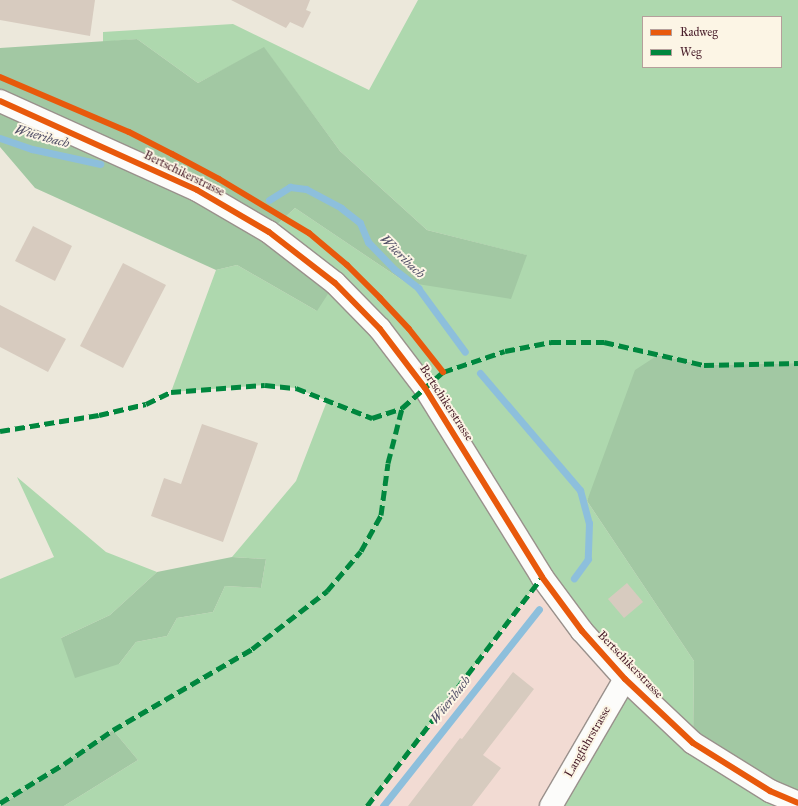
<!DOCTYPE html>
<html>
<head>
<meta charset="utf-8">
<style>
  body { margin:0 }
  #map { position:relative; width:798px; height:806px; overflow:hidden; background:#ece8db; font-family:"IM FELL Great Primer",serif }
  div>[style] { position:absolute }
  .built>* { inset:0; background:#f2dbd3 }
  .green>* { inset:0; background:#aed8ae }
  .forest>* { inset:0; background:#a2c8a3 }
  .stream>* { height:7px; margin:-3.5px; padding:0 3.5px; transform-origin:3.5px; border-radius:3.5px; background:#8dbfdc }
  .building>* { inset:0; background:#d7cbbf }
  .roads { filter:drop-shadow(1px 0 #9a918c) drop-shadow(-1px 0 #9a918c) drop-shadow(0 1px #9a918c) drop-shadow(0 -1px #9a918c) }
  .street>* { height:22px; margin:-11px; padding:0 11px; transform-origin:11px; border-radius:11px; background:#fcfcfa }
  .secondary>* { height:22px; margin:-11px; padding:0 11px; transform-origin:11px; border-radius:11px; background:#fcfcfa }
  .quiet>* { height:5px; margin-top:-2.5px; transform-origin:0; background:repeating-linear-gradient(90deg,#00873e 0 10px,transparent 0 15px) }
  .cycleway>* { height:6px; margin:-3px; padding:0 3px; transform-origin:3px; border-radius:3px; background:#e8590c }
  span { translate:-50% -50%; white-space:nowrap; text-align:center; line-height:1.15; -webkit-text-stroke:4px #fcf5e5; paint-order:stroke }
  .street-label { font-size:12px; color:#4a1f2b }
  .water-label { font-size:13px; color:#535169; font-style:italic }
  .legend { position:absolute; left:642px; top:16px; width:140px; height:52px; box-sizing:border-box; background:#fcf5e5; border:1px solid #b59f9b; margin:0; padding:5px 7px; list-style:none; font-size:12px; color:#4a1f2b }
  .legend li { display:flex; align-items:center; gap:8px; height:20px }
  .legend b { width:20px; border:1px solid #b59f9b }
</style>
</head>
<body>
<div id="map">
  <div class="built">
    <i style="clip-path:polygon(542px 577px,625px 679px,551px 806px,367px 806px)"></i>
  </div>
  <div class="green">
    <i style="clip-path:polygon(evenodd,418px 0,798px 0,798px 363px,704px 365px,658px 355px,587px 501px,694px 661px,693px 743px,798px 806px,551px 806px,625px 679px,542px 577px,367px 806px,64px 806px,138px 760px,113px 730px,0 806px,0 579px,54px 557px,17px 477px,106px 552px,157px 572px,110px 615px,61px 638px,119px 664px,136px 642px,167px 636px,177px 618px,213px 612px,225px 586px,261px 588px,266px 559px,232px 557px,296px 481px,327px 401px,296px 388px,265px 385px,171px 392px,216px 270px,237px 265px,317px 311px,269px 232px,295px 208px,405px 282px,526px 255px,427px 230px,340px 151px,264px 48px,198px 83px,137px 39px,103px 42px,103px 32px,233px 24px,369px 90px,418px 0,643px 17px,781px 17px,781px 67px,643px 67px,643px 17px)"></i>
  </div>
  <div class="forest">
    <i style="clip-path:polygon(137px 39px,198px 83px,264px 47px,340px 151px,427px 230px,527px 255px,511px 299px,405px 282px,295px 208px,269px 232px,335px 283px,317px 311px,237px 265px,216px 270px,35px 188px,0 147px,0 48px)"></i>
    <i style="clip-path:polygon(658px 355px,704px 365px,798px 363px,798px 803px,693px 743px,694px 661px,587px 501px,635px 370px)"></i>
    <i style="clip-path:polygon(232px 557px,266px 559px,261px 588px,225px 586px,213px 612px,177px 618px,167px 636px,136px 642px,119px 664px,75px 678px,61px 638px,110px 615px,157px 572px)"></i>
    <i style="clip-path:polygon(113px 730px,138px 760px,64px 806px,0 806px)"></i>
  </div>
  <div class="stream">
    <i style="left:0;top:138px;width:34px;rotate:19deg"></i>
    <i style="left:32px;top:149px;width:70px;rotate:12.4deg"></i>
    <i style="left:269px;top:200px;width:25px;rotate:-32deg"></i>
    <i style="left:290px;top:187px;width:16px;rotate:7deg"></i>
    <i style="left:306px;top:189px;width:40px;rotate:28deg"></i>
    <i style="left:341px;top:208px;width:24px;rotate:38deg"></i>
    <i style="left:360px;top:223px;width:21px;rotate:67deg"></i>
    <i style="left:368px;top:242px;width:37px;rotate:46deg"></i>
    <i style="left:394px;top:269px;width:31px;rotate:38deg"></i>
    <i style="left:418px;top:288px;width:79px;rotate:53.7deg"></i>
    <i style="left:480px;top:373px;width:154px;rotate:49.5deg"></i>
    <i style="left:580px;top:490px;width:34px;rotate:75deg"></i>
    <i style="left:589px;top:523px;width:36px;rotate:92deg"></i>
    <i style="left:588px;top:559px;width:24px;rotate:126deg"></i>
    <i style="left:383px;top:806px;width:251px;rotate:-51.6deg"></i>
  </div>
  <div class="building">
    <i style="clip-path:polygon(0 0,95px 0,90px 36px,0 20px)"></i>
    <i style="clip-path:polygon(231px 0,310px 0,306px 10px,311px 12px,303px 28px,290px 22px,286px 28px)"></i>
    <i style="clip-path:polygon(33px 226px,72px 246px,55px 281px,15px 261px)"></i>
    <i style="clip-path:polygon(123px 263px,166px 285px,123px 368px,80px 346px)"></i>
    <i style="clip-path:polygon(0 305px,66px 339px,48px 372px,0 347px)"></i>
    <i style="clip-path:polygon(202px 424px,258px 443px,223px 542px,151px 516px,164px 478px,181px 484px)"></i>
    <i style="clip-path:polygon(627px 583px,643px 602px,624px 618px,608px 599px)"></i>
    <i style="clip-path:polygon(513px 672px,534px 689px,483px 755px,501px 768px,472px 806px,408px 806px,460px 738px,462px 739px)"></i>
  </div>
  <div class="roads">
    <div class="street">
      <i style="left:551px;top:806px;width:147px;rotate:-59.8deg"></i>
    </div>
    <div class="secondary">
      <i style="left:0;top:101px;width:216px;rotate:24.3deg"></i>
      <i style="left:197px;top:190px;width:83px;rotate:30.3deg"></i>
      <i style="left:269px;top:232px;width:83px;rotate:37.7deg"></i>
      <i style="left:335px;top:283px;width:64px;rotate:45.6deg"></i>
      <i style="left:380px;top:329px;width:74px;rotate:52.7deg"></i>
      <i style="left:425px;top:388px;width:222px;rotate:58.2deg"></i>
      <i style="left:542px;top:577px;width:67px;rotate:53.5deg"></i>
      <i style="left:582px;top:631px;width:64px;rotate:48.1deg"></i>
      <i style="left:625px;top:679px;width:93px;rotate:43.3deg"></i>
      <i style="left:693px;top:743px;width:91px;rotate:31.9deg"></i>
      <i style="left:770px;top:791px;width:30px;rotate:23deg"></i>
    </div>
  </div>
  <div class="quiet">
    <i style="left:0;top:431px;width:100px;rotate:-9.2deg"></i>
    <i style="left:99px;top:415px;width:48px;rotate:-13.2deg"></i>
    <i style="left:146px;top:404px;width:28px;rotate:-26deg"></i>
    <i style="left:171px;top:392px;width:94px;rotate:-4.3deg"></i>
    <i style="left:265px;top:385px;width:31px;rotate:6deg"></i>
    <i style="left:296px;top:388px;width:82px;rotate:21.5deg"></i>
    <i style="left:372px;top:418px;width:32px;rotate:-18deg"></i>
    <i style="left:402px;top:408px;width:55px;rotate:-41.3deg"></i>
    <i style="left:443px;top:372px;width:65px;rotate:-18.7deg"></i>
    <i style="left:505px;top:351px;width:47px;rotate:-11.1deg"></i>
    <i style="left:551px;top:342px;width:53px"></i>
    <i style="left:604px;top:342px;width:103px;rotate:13deg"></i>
    <i style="left:704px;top:365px;width:94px;rotate:-1.2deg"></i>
    <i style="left:0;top:803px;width:75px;rotate:-31.4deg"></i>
    <i style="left:64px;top:764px;width:60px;rotate:-34.8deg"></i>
    <i style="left:113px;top:730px;width:161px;rotate:-30.2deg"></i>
    <i style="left:252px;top:649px;width:95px;rotate:-37.7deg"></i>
    <i style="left:327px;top:591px;width:52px;rotate:-49.6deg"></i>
    <i style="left:361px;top:551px;width:41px;rotate:-60.9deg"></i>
    <i style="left:381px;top:515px;width:52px;rotate:-82.3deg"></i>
    <i style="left:388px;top:463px;width:57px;rotate:-75.7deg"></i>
    <i style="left:367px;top:806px;width:288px;rotate:-52.6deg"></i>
  </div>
  <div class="cycleway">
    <i style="left:0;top:77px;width:140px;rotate:23.1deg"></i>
    <i style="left:129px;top:132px;width:48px;rotate:27.1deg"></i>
    <i style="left:172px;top:154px;width:53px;rotate:28deg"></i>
    <i style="left:219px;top:179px;width:105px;rotate:31deg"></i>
    <i style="left:309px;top:233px;width:50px;rotate:40.1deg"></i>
    <i style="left:347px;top:265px;width:47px;rotate:45deg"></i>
    <i style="left:380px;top:298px;width:42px;rotate:46.9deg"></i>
    <i style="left:409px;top:329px;width:55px;rotate:51.7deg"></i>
    <i style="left:0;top:101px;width:216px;rotate:24.3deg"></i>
    <i style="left:197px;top:190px;width:83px;rotate:30.3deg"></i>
    <i style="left:269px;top:232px;width:83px;rotate:37.7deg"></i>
    <i style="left:335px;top:283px;width:64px;rotate:45.6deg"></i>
    <i style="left:380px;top:329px;width:74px;rotate:52.7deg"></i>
    <i style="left:425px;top:388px;width:222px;rotate:58.2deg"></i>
    <i style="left:542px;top:577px;width:67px;rotate:53.5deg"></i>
    <i style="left:582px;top:631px;width:64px;rotate:48.1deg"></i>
    <i style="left:625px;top:679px;width:93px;rotate:43.3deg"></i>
    <i style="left:693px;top:743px;width:91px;rotate:31.9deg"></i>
    <i style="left:770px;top:791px;width:30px;rotate:23deg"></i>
  </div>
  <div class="street-label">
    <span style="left:184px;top:174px;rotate:26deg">Bertschikerstrasse</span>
    <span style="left:446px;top:403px;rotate:57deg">Bertschikerstrasse</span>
    <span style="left:630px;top:665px;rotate:46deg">Bertschikerstrasse</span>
    <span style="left:588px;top:742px;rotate:-60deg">Langfuhrstrasse</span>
  </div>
  <div class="water-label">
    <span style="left:42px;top:137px;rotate:15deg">Wüeribach</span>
    <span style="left:402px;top:257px;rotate:44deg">Wüeribach</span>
    <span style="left:451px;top:700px;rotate:-52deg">Wüeribach</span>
  </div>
  <ul class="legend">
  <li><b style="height:5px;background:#e8590c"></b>Radweg</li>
  <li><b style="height:5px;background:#00873e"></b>Weg</li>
  </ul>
</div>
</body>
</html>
